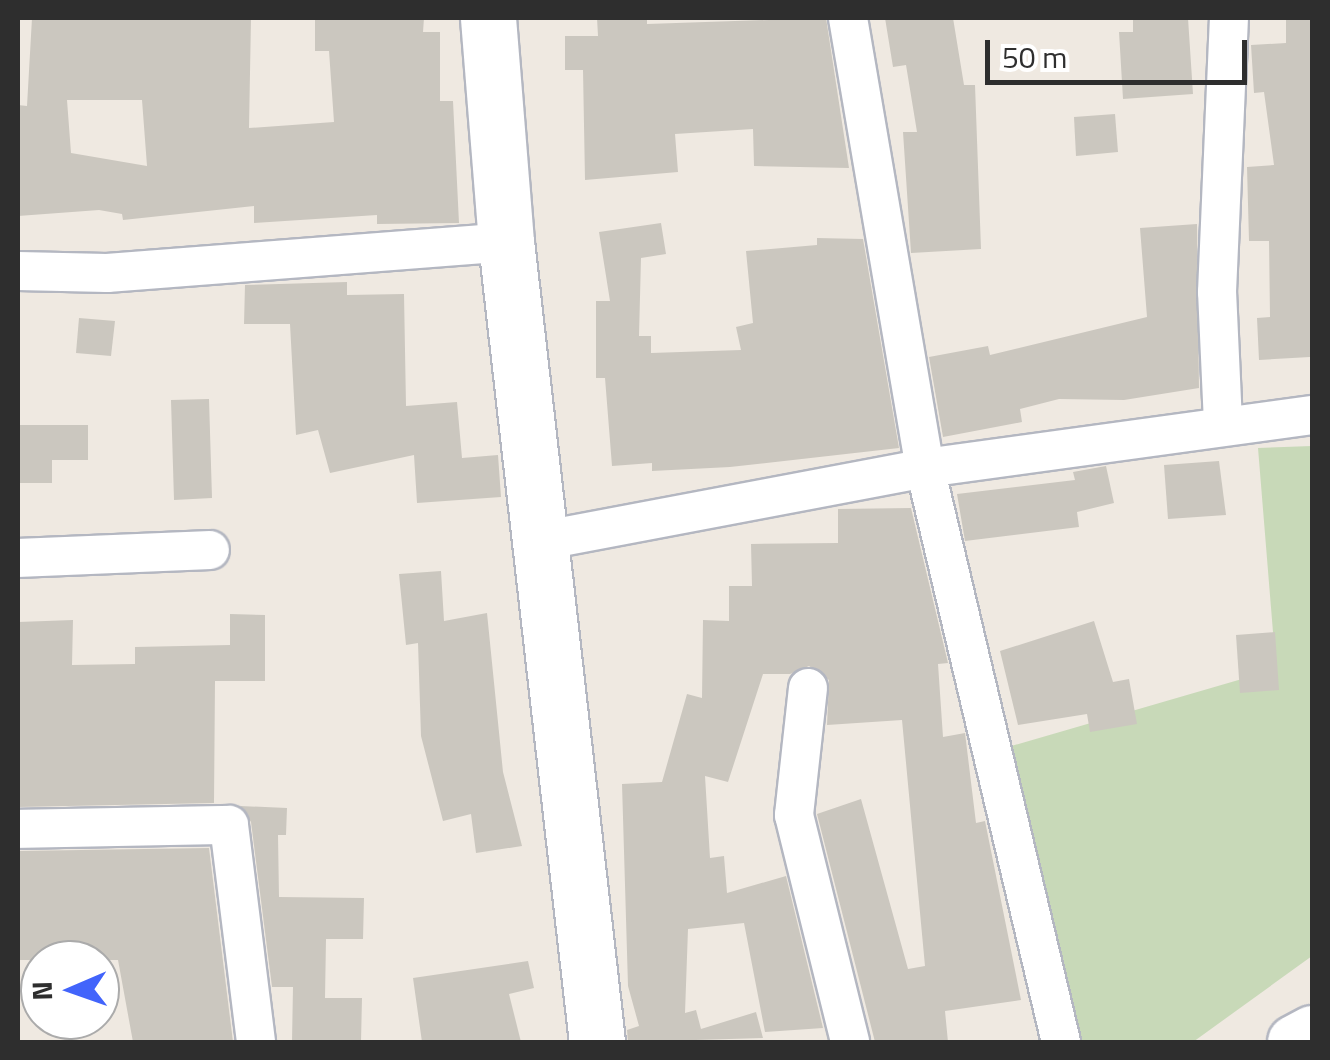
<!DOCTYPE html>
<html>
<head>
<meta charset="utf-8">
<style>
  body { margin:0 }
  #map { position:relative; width:1330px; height:1060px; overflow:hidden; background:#efe9e1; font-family:"Titillium Web",sans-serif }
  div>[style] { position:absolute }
  .cemetery>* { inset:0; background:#c8d9b8 }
  .building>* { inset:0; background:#cbc7bf }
  .roads { filter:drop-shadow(2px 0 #b4b7c1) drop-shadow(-2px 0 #b4b7c1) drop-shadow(0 2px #b4b7c1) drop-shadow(0 -2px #b4b7c1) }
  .street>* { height:38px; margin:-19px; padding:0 19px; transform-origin:19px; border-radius:19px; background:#fff }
  .secondary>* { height:55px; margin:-27.5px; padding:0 27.5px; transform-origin:27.5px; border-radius:27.5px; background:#fff }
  span { translate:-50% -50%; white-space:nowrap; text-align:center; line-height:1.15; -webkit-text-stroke:10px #fff; paint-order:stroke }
  .frame { position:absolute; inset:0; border:20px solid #2e2e2e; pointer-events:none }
  .north { position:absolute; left:20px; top:940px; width:100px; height:100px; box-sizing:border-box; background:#fff; border:2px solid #ababab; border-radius:50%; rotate:268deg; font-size:28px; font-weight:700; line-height:40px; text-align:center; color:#2e2e2e }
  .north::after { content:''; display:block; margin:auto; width:35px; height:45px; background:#4264fb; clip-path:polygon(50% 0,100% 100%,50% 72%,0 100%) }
  .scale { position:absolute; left:985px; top:40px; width:262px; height:45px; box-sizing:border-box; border:5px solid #2e2e2e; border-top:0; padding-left:12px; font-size:30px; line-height:35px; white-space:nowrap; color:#2e2e2e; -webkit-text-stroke:8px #fff; paint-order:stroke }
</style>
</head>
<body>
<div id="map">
  <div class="cemetery">
    <i style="clip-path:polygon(1312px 446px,1312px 956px,1193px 1042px,1080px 1042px,1008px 747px,1276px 669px,1258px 448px)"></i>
  </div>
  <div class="building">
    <i style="clip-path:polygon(evenodd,32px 18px,251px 18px,249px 128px,334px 122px,329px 51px,315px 51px,315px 18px,424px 18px,423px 32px,440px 32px,440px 101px,453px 101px,459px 223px,377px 224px,377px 215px,254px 223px,254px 206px,123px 220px,122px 214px,99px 210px,18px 216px,18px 105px,27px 106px,32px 18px,67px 100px,142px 100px,147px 166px,71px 153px,67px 100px)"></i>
    <i style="clip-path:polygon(597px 18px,647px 18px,647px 24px,826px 18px,849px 168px,754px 166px,753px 129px,675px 134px,678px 172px,585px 180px,583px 70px,565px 70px,565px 36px,598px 36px)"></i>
    <i style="clip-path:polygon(885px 18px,953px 18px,964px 85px,975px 85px,981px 249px,911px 253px,903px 132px,917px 132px,906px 65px,893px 67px)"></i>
    <i style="clip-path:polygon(1133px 18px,1188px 18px,1193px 94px,1123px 99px,1119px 32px,1133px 32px)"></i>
    <i style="clip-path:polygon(1286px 18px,1312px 18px,1310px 357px,1259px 360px,1257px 318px,1270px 317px,1269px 241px,1249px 241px,1247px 167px,1274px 165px,1264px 92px,1254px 93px,1251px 45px,1286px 43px)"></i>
    <i style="clip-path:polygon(1115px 114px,1118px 152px,1076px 156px,1074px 117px)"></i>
    <i style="clip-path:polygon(661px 223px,666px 254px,641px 258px,639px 336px,651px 336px,651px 353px,741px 350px,736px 327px,753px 323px,746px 251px,817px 245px,817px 238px,863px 239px,899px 448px,730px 467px,652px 471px,652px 463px,612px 466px,605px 378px,596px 378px,596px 301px,610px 301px,599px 232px)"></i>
    <i style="clip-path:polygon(1197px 224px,1199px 388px,1124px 400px,1059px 399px,1020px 409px,1022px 422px,943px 437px,929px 357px,988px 346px,990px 355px,1147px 317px,1140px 228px)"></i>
    <i style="clip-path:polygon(347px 282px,347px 295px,404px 294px,406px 406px,457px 402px,462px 458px,498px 455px,501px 497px,417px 503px,414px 455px,330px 473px,318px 430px,296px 435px,290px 324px,244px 324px,245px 285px)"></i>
    <i style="clip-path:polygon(79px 318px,115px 321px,111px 356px,76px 353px)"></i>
    <i style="clip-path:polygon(209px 399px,212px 498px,174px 500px,171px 400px)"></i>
    <i style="clip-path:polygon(18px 425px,88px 425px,88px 460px,52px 460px,52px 483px,18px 483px)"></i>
    <i style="clip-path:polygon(1219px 461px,1226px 515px,1168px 519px,1164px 465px)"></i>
    <i style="clip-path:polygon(1106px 466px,1114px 503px,1077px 512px,1079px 527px,965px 541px,957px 494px,1075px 480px,1073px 472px)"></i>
    <i style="clip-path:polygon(911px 508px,948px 663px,938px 664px,943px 737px,965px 733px,976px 823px,985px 821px,1021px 1000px,945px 1011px,948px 1042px,875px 1042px,817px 814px,861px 799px,908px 969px,925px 966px,902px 720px,827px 725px,829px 680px,809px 666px,790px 674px,763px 674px,728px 782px,705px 776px,710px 858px,724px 856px,727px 893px,786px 876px,823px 1028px,765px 1032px,744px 923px,688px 929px,685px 1013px,696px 1010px,701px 1029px,756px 1012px,763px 1038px,628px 1042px,627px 1030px,639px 1026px,628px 986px,622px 784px,662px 782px,687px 694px,702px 698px,703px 620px,729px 621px,729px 586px,752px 586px,751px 544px,838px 543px,838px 509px)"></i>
    <i style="clip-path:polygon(441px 571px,444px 621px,487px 613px,503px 772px,522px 846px,476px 853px,471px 814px,443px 821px,421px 736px,418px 643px,406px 645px,399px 574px)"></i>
    <i style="clip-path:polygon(230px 614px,265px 615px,265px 681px,215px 681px,214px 803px,18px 807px,18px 622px,73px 620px,72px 665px,135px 664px,135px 647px,230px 645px)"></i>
    <i style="clip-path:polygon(1094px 621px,1113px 682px,1129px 679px,1137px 724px,1090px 732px,1087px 714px,1018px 725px,1000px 651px)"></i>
    <i style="clip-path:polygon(1275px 632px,1279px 690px,1240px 693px,1236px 635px)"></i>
    <i style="clip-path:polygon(240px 806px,287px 808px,286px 835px,278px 835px,279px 897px,364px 898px,363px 939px,326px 939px,325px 998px,362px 998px,361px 1042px,292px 1042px,293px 987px,272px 987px,251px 822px)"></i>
    <i style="clip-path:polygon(209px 848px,233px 1042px,133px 1042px,118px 960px,18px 960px,18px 851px)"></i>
    <i style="clip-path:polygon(528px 961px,534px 988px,509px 994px,521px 1042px,422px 1042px,413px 978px)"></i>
  </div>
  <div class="roads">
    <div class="street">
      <i style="left:848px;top:18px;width:457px;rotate:80.3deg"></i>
      <i style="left:925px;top:468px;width:590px;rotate:76.67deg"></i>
      <i style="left:18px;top:271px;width:89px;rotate:1.3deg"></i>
      <i style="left:107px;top:273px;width:400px;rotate:-4.4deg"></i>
      <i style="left:1223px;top:423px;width:131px;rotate:-92.6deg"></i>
      <i style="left:1217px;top:292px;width:274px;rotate:-87.5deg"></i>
      <i style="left:540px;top:541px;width:392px;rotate:-10.7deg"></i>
      <i style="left:925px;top:468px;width:391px;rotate:-7.8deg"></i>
      <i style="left:18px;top:558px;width:192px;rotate:-2.4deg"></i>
      <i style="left:808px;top:688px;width:128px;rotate:96.3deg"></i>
      <i style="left:794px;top:815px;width:234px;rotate:76.1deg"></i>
      <i style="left:18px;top:829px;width:211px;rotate:-1.1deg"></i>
      <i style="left:229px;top:825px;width:219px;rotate:82.9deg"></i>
    </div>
    <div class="secondary">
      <i style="left:488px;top:18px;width:225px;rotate:85.4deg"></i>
      <i style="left:506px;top:242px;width:805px;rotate:83.51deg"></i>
      <i style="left:1295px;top:1042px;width:19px;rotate:-28deg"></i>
    </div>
  </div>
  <div class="frame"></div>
  <div class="north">N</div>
  <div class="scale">50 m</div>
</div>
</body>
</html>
